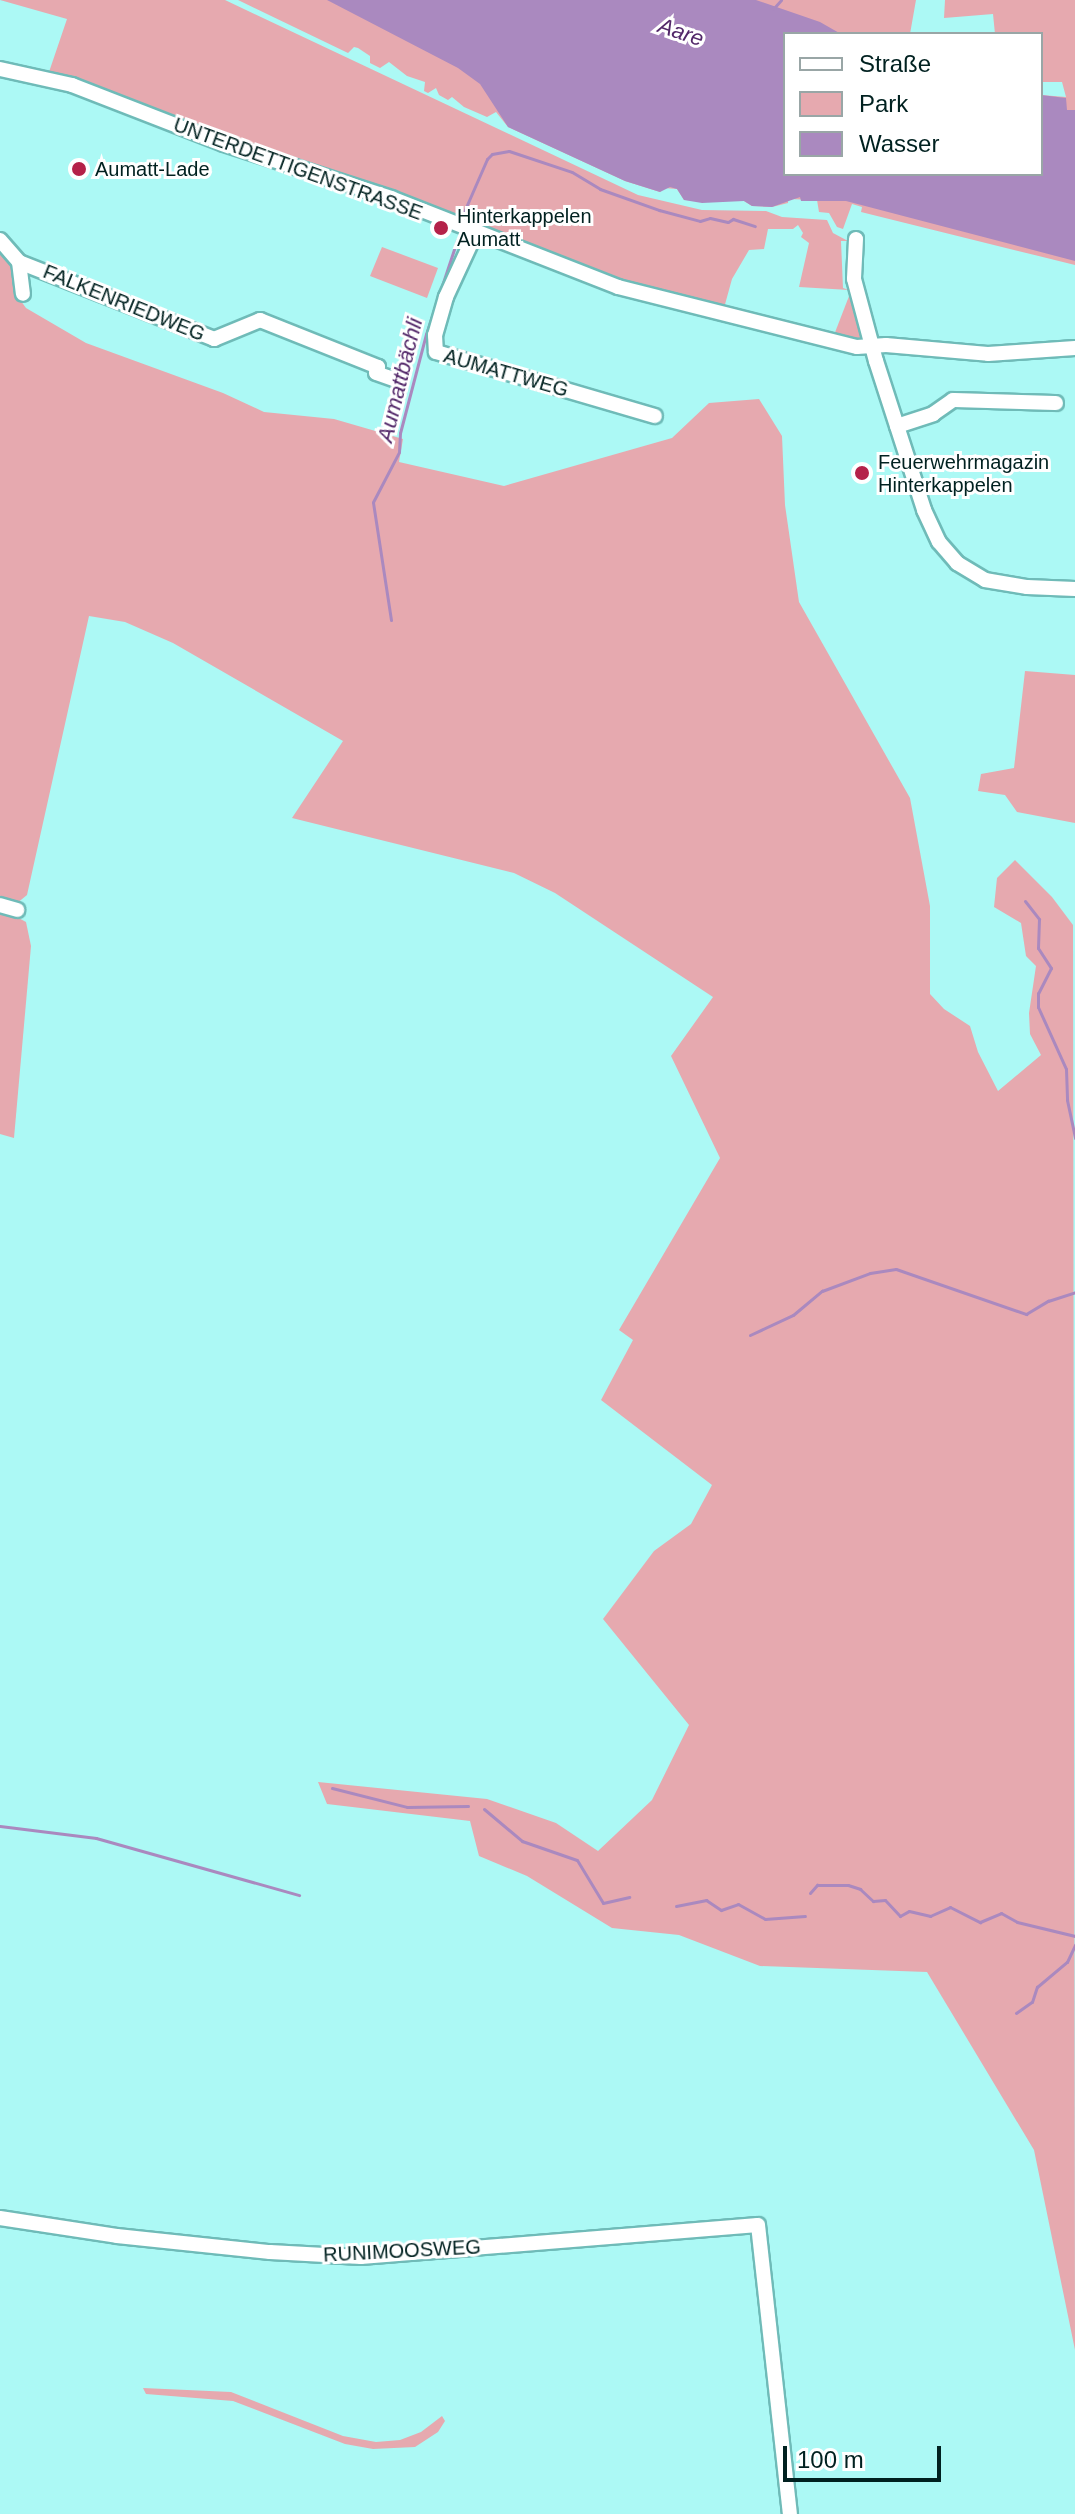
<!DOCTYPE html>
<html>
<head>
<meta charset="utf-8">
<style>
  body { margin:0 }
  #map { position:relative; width:1075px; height:2514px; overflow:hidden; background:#acf9f5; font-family:Helvetica,sans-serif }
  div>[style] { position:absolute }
  .green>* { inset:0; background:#e6a9af }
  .water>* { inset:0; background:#aa89bf }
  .stream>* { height:3px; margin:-1.5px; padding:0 1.5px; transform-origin:1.5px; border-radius:1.5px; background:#aa89bf }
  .roads { filter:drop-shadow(2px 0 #6fbbb8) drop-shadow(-2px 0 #6fbbb8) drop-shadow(0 2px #6fbbb8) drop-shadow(0 -2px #6fbbb8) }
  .minor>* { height:14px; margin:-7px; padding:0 7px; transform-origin:7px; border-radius:7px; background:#fff }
  .dots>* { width:22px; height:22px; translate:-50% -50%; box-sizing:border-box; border:4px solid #fff; border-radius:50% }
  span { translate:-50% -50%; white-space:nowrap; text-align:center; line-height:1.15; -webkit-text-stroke:6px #fff; paint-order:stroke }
  .poi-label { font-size:20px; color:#012120 }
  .left { translate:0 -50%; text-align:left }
  .street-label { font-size:20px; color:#012120 }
  .water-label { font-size:22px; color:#522769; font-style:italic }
  .legend { position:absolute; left:783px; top:32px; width:260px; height:144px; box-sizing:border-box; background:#fff; border:2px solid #99a6a6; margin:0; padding:10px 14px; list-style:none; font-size:24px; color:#012120 }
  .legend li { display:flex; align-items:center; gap:16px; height:40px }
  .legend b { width:40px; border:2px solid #99a6a6 }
  .scale { position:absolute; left:783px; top:2446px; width:158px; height:36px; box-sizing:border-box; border:4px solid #012120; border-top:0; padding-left:10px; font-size:24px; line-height:28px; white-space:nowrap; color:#012120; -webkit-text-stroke:6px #fff; paint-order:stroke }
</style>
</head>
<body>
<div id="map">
  <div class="green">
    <i style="clip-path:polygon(0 0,225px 0,638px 195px,702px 210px,766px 211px,782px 217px,827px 220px,833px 233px,848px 241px,841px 241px,843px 288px,849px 290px,799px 287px,809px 243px,801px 237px,803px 233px,798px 225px,793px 229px,768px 229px,764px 249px,749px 250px,732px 279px,724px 308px,601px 276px,49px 72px,67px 19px)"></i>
    <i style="clip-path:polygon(238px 0,916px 0,910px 34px,785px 34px,785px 174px,1041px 174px,1041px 95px,1066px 97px,1062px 82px,1041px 82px,1041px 34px,995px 34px,993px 14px,944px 18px,945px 0,1075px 0,1075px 265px,861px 212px,862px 207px,852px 204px,843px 229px,837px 227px,829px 213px,819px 212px,817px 200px,788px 199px,788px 203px,772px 207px,752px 206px,744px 201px,684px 200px,677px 189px,664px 188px,660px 192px,625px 181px,508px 127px,496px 112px,487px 117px,464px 107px,452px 97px,448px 100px,439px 95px,436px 88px,428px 93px,424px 91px,425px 82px,407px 76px,389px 62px,380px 68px,370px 63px,370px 56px,358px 48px,354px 47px,348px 53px)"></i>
    <i style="clip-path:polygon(0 246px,12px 267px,18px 297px,26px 308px,86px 343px,223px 393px,264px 412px,334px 419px,403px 439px,399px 462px,504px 486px,672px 438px,709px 403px,759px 399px,782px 436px,785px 505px,799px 602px,910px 798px,930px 906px,930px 994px,944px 1009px,970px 1026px,978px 1052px,998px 1091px,1041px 1055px,1030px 1034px,1029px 1013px,1036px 966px,1026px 956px,1021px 923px,994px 907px,997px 878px,1015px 860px,1052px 897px,1073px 925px,1075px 2350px,1034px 2150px,927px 1972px,760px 1966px,679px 1935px,612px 1928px,527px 1876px,479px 1856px,470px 1821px,327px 1804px,318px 1782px,487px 1799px,556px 1823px,598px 1851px,652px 1800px,689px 1725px,603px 1619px,654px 1551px,691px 1524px,712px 1485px,601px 1400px,633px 1340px,619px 1330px,720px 1158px,671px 1056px,713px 997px,555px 893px,514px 873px,292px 818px,343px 741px,173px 643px,125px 622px,89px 616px,27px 895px,16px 904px,0 899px)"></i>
    <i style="clip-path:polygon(382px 247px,438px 268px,427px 298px,370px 276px)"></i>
    <i style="clip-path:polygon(851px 291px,865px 334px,857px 341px,834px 335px)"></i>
    <i style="clip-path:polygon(1025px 671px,1075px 675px,1075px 823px,1017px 812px,1005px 795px,978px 791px,981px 774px,1014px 768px)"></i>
    <i style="clip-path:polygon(0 908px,26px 922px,31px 946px,14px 1138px,0 1134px)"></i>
    <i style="clip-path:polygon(143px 2388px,231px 2392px,343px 2436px,376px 2442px,400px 2440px,421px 2432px,442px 2416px,445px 2421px,438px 2432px,415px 2447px,373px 2449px,345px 2444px,233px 2401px,146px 2394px)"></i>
  </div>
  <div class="water">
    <i style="clip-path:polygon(327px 0,756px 0,820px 22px,841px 34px,785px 34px,785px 174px,1041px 174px,1041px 95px,1066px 98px,1067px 110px,1075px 110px,1075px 261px,846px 201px,801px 201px,800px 197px,772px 207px,752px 206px,744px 201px,702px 203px,684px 200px,677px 189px,670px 187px,660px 192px,625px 181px,508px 127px,480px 84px,458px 68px)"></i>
  </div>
  <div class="stream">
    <i style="left:773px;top:9px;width:12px;rotate:-48deg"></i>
    <i style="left:463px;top:214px;width:60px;rotate:-66.4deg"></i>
    <i style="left:487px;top:159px;width:7px;rotate:-45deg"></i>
    <i style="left:492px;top:154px;width:17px;rotate:-10deg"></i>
    <i style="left:509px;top:151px;width:66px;rotate:18.4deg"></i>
    <i style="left:572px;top:172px;width:33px;rotate:31deg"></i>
    <i style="left:600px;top:189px;width:63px;rotate:19.6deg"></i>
    <i style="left:659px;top:210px;width:42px;rotate:15deg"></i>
    <i style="left:700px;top:221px;width:10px;rotate:-17deg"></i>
    <i style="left:710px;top:218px;width:18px;rotate:13deg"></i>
    <i style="left:728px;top:222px;width:6px;rotate:-31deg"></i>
    <i style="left:733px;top:219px;width:23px;rotate:18deg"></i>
    <i style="left:391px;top:620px;width:119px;rotate:-98.7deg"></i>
    <i style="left:373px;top:502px;width:56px;rotate:-62.5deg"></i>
    <i style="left:399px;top:452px;width:19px;rotate:-87deg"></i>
    <i style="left:400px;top:433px;width:102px;rotate:-75.3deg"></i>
    <i style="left:426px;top:334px;width:99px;rotate:-71.7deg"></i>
    <i style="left:1025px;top:901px;width:23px;rotate:52deg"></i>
    <i style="left:1039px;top:919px;width:29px;rotate:92deg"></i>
    <i style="left:1038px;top:948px;width:24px;rotate:57deg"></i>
    <i style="left:1051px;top:968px;width:28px;rotate:117deg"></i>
    <i style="left:1038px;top:993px;width:14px;rotate:90deg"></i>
    <i style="left:1038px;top:1007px;width:68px;rotate:65.7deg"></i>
    <i style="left:1066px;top:1069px;width:31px;rotate:88deg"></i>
    <i style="left:1067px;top:1100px;width:39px;rotate:78deg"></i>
    <i style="left:750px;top:1335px;width:47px;rotate:-24.9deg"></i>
    <i style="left:793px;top:1315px;width:38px;rotate:-40deg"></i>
    <i style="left:822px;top:1291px;width:51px;rotate:-20.6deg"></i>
    <i style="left:870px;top:1273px;width:26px;rotate:-9deg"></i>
    <i style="left:896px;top:1269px;width:138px;rotate:19.1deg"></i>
    <i style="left:1026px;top:1314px;width:26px;rotate:-31deg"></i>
    <i style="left:1048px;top:1301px;width:28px;rotate:-18deg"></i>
    <i style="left:332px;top:1788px;width:77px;rotate:14.2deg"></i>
    <i style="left:407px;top:1807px;width:61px;rotate:-0.9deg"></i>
    <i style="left:484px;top:1809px;width:50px;rotate:40.1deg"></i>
    <i style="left:522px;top:1841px;width:58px;rotate:19.1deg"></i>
    <i style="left:577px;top:1860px;width:50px;rotate:58.8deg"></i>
    <i style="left:603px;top:1903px;width:27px;rotate:-13deg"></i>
    <i style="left:0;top:1826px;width:97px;rotate:7.1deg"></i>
    <i style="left:96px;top:1838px;width:211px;rotate:15.7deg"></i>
    <i style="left:810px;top:1893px;width:11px;rotate:-49deg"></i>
    <i style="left:817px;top:1885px;width:31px"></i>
    <i style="left:848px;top:1885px;width:13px;rotate:18deg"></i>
    <i style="left:860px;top:1889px;width:18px;rotate:43deg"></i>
    <i style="left:873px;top:1901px;width:12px;rotate:-5deg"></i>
    <i style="left:885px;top:1900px;width:22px;rotate:47deg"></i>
    <i style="left:900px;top:1916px;width:10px;rotate:-29deg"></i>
    <i style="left:909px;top:1911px;width:22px;rotate:13deg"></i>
    <i style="left:930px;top:1916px;width:22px;rotate:-24deg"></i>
    <i style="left:950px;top:1907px;width:34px;rotate:27deg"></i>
    <i style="left:980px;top:1922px;width:23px;rotate:-23deg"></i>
    <i style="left:1001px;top:1913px;width:18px;rotate:29deg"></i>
    <i style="left:1017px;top:1922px;width:60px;rotate:13.6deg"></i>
    <i style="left:676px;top:1906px;width:31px;rotate:-11deg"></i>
    <i style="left:706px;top:1900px;width:18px;rotate:34deg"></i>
    <i style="left:721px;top:1910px;width:18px;rotate:-19deg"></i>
    <i style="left:738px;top:1904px;width:31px;rotate:29deg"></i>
    <i style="left:765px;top:1919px;width:40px;rotate:-4.3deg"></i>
    <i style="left:1016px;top:2013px;width:19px;rotate:-35deg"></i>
    <i style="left:1032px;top:2002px;width:16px;rotate:-72deg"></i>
    <i style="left:1037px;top:1987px;width:39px;rotate:-40deg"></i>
    <i style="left:1067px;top:1962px;width:19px;rotate:-65deg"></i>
  </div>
  <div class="roads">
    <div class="minor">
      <i style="left:0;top:69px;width:74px;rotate:12.5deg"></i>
      <i style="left:72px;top:85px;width:163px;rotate:21.2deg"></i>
      <i style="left:224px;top:144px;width:176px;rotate:17.9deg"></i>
      <i style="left:391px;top:198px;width:244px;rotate:21.4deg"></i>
      <i style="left:618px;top:287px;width:246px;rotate:14.1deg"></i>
      <i style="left:857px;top:347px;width:29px;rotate:-4deg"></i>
      <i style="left:886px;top:345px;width:102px;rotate:5deg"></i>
      <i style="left:988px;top:354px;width:87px;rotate:-3.9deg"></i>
      <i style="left:476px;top:232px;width:72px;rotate:114.8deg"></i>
      <i style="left:446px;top:297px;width:40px;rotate:106deg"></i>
      <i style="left:435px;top:335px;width:17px;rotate:87deg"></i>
      <i style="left:436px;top:352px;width:228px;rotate:16.3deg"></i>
      <i style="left:856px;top:239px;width:40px;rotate:92.9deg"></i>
      <i style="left:854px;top:279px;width:85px;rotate:75deg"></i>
      <i style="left:876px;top:361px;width:157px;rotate:72.1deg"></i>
      <i style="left:924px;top:510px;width:35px;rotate:65deg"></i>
      <i style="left:939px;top:542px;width:28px;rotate:49deg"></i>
      <i style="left:957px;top:563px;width:33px;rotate:31deg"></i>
      <i style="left:985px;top:580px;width:43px;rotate:9.5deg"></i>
      <i style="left:1027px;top:587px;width:48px;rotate:2.4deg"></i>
      <i style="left:0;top:240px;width:29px;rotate:49deg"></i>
      <i style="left:19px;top:262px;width:32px;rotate:83deg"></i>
      <i style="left:19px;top:262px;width:210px;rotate:21.5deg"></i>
      <i style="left:214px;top:339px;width:50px;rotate:-22.4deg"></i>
      <i style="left:260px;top:320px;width:127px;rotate:21.7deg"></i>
      <i style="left:378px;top:367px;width:6px;rotate:108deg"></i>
      <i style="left:376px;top:373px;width:24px;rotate:19deg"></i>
      <i style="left:897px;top:426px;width:38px;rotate:-18deg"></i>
      <i style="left:933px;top:414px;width:24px;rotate:-35deg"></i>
      <i style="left:953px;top:400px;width:103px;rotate:1.7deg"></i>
      <i style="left:0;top:905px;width:18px;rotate:16deg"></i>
      <i style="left:0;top:2218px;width:118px;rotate:8.7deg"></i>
      <i style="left:117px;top:2236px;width:154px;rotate:6deg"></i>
      <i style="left:270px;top:2252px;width:91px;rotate:3.1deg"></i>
      <i style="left:361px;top:2257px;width:398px;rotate:-4.6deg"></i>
      <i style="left:758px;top:2225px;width:291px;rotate:83.7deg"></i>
    </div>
  </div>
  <div class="dots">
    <i style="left:79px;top:169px;background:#b42249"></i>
    <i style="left:441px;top:228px;background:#b42249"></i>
    <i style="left:862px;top:473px;background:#b42249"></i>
  </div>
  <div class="poi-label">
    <span class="left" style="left:95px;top:169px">Aumatt-Lade</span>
    <span class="left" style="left:457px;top:228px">Hinterkappelen<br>Aumatt</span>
    <span class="left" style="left:878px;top:474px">Feuerwehrmagazin<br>Hinterkappelen</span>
  </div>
  <div class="street-label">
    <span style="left:298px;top:169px;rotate:20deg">UNTERDETTIGENSTRASSE</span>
    <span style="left:124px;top:303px;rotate:22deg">FALKENRIEDWEG</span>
    <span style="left:506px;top:373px;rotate:16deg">AUMATTWEG</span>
    <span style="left:402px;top:2251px;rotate:-3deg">RUNIMOOSWEG</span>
  </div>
  <div class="water-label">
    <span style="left:681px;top:32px;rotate:19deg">Aare</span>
    <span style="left:400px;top:380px;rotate:-76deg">Aumattbächli</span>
  </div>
  <ul class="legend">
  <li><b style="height:10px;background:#fff"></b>Straße</li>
  <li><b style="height:22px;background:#e6a9af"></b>Park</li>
  <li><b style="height:22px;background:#aa89bf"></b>Wasser</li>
  </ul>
  <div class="scale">100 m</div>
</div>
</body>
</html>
